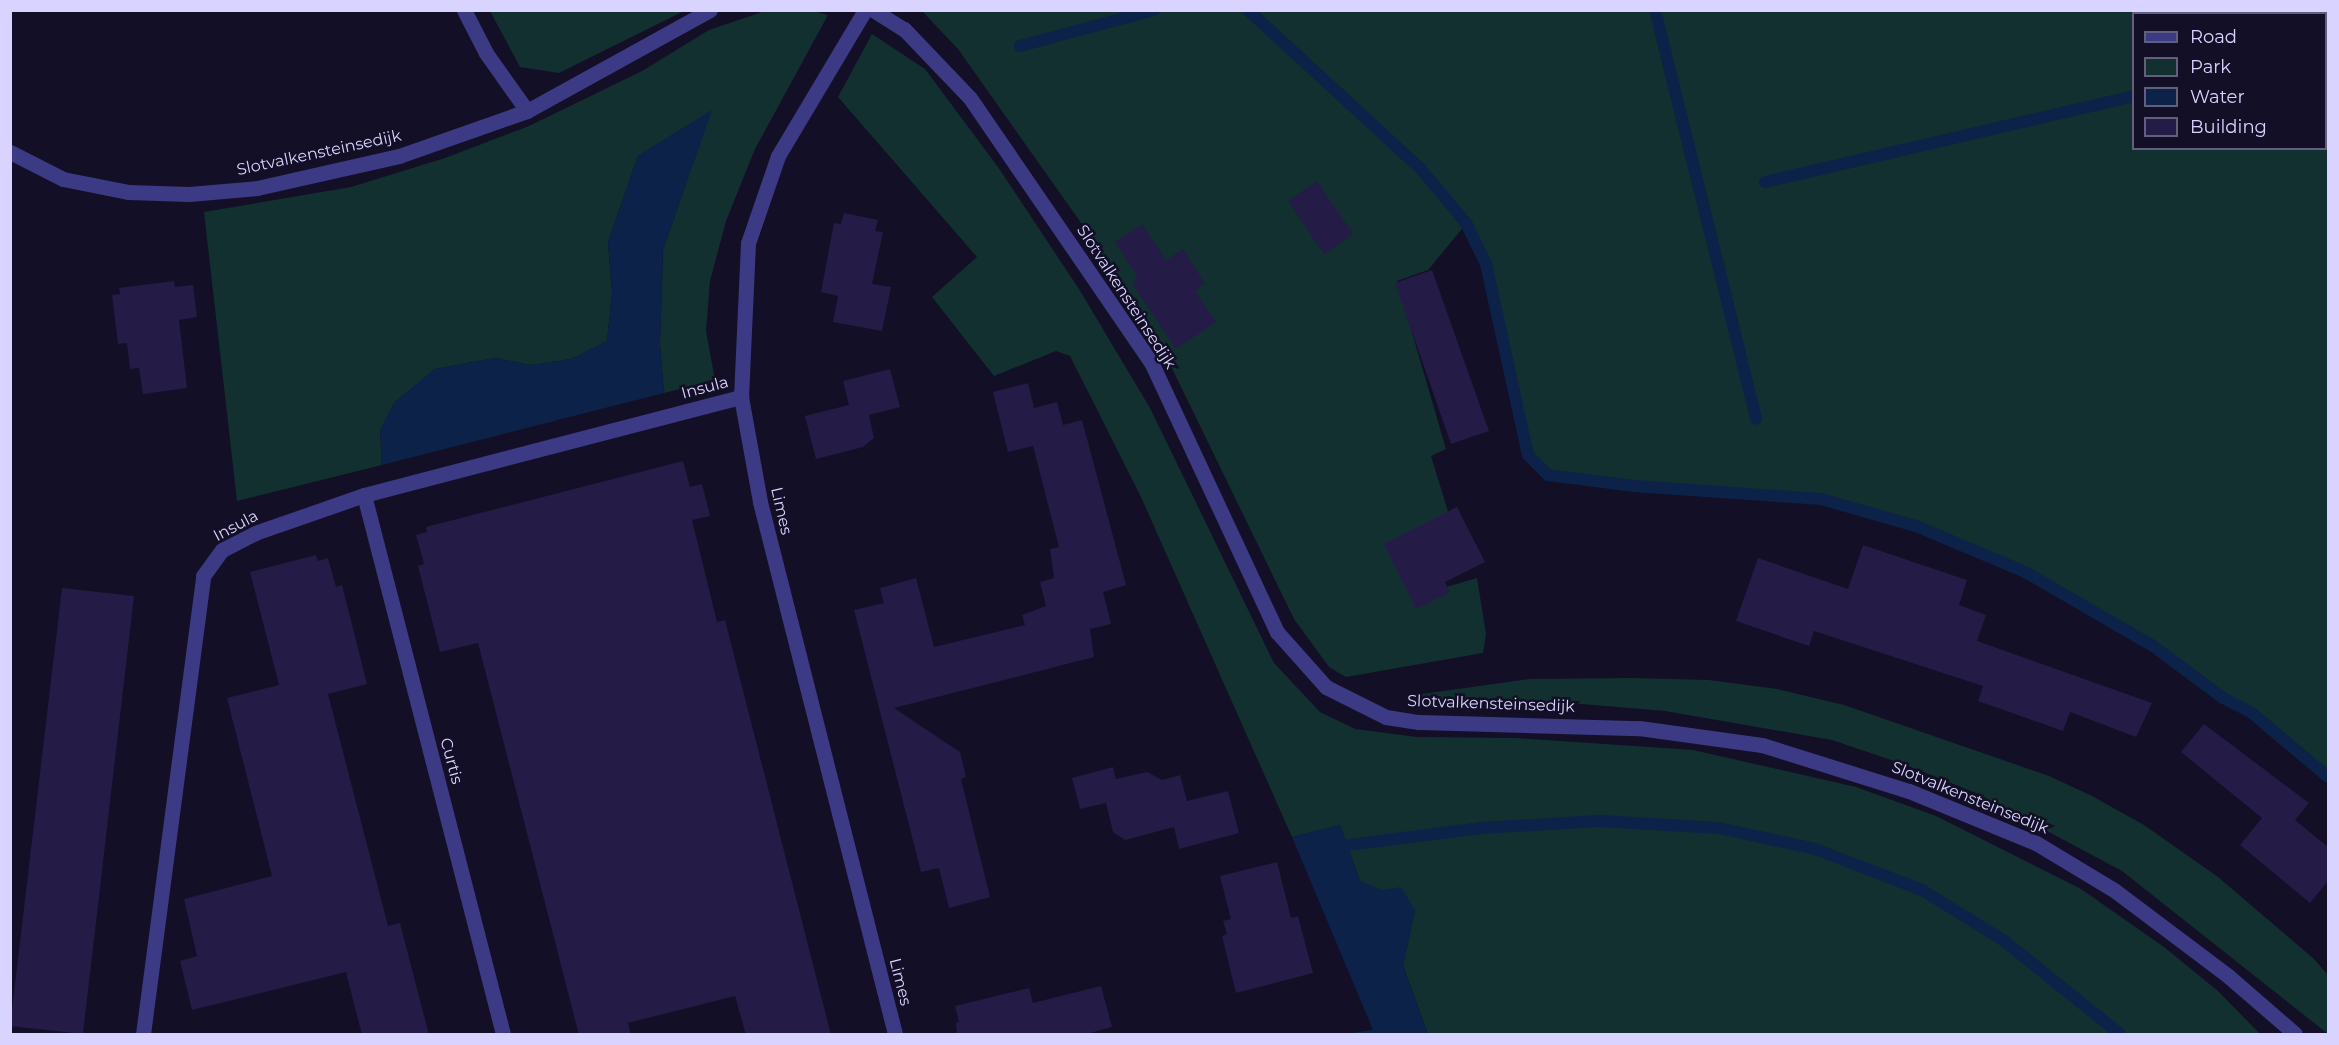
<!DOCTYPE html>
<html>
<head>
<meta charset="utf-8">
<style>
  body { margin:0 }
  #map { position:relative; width:2339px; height:1045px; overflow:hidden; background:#130f26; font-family:Montserrat,sans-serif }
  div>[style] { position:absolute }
  .green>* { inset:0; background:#12302f }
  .water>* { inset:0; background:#0c2248 }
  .stream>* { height:12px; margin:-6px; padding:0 6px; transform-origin:6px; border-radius:6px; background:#0c2248 }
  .building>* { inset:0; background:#241b47 }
  .minor>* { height:15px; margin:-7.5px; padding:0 7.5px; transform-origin:7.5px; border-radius:7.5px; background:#3d3a85 }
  span { translate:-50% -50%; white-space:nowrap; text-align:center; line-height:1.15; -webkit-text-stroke:5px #130f26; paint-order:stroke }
  .street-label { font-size:16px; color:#d9d4ff }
  .frame { position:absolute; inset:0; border:12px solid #d9d4ff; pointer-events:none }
  .legend { position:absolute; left:2132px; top:12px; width:195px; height:138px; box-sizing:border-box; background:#130f26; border:2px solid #625e7d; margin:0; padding:8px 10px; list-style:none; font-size:18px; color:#d9d4ff }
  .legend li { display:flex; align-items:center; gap:12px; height:30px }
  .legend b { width:30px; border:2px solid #625e7d }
</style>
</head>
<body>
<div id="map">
  <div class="green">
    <i style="clip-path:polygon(490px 11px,684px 11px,559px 73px,520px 67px)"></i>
    <i style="clip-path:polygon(765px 11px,813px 11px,828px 15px,755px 149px,726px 221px,710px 281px,706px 331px,715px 380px,664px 393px,660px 345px,663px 250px,711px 111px,638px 156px,608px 242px,612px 293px,607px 341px,571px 359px,531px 365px,495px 358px,435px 369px,394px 403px,380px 431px,382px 465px,237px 501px,204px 212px,351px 187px,445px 158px,529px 126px,642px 71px,709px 30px)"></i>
    <i style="clip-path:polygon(evenodd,922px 11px,2328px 11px,2328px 777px,2252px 713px,2223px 698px,2153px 646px,2027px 573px,1916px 526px,1821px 499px,1634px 486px,1548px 475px,1528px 455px,1486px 264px,1466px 224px,1428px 270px,1397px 281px,1446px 449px,1431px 456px,1450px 518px,1419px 595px,1477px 578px,1486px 634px,1483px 653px,1346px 677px,1329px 667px,1294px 619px,1166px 356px,1084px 227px,958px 49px,922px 11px,2134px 14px,2326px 14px,2326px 148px,2134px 148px,2134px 14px)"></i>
    <i style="clip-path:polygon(872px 34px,925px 69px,998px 167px,1079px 289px,1150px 408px,1274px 663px,1320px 712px,1355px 729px,1417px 737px,1516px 738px,1693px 750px,1856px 787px,1936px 816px,2081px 889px,2164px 947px,2218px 991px,2260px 1034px,1428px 1034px,1403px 966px,1415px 910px,1360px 881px,1340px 825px,1292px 837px,1141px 497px,1070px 356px,1056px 351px,994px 376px,932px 297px,977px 257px,838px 97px)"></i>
    <i style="clip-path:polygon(1632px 678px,1709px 680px,1777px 689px,1844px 705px,2049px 776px,2092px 796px,2144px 825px,2218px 877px,2314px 959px,2328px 975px,2328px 1034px,2122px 871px,1976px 793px,1906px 765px,1832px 740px,1665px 711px,1582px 704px,1416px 702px,1415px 695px,1529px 679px)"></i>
  </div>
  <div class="water">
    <i style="clip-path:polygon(712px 110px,663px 250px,660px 345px,664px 393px,382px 465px,380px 431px,394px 403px,435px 369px,495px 358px,531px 365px,571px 359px,607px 341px,612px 293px,608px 242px,638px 156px)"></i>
    <i style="clip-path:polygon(1340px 825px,1360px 881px,1382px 890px,1401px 887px,1415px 910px,1403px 967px,1428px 1034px,1344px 1034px,1373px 1030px,1292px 837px)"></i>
  </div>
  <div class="stream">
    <i style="left:1248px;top:10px;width:234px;rotate:42.6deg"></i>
    <i style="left:1420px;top:168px;width:72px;rotate:50.1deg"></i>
    <i style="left:1466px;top:223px;width:46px;rotate:64deg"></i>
    <i style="left:1486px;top:264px;width:196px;rotate:77.6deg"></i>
    <i style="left:1528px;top:455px;width:28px;rotate:45deg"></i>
    <i style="left:1548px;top:475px;width:87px;rotate:7.3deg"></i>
    <i style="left:1634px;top:486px;width:187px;rotate:4deg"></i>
    <i style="left:1821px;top:499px;width:99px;rotate:15.9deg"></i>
    <i style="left:1916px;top:526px;width:121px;rotate:22.9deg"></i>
    <i style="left:2027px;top:573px;width:146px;rotate:30.1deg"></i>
    <i style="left:2153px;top:646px;width:87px;rotate:36.6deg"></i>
    <i style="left:2223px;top:698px;width:33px;rotate:27deg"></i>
    <i style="left:2252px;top:713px;width:99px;rotate:40.1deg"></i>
    <i style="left:1655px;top:10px;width:421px;rotate:76.1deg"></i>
    <i style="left:1020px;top:46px;width:139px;rotate:-15deg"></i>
    <i style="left:2326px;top:52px;width:2px;rotate:-27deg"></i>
    <i style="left:1765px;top:182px;width:379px;rotate:-13.1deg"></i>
    <i style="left:1348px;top:845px;width:133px;rotate:-7.3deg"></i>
    <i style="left:1480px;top:828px;width:120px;rotate:-3.3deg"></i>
    <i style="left:1600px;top:821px;width:119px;rotate:3.4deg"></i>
    <i style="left:1719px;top:828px;width:98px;rotate:12.3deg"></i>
    <i style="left:1815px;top:849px;width:115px;rotate:21deg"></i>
    <i style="left:1922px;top:890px;width:95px;rotate:31.7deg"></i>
    <i style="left:2003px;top:940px;width:150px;rotate:38.8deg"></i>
  </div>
  <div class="building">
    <i style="clip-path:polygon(1317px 181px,1353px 234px,1324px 254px,1288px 201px)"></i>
    <i style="clip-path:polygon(844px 213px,878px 220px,875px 231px,883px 232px,872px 284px,891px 287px,882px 331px,833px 322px,838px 296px,821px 292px,834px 223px,841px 224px)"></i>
    <i style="clip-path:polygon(1142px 224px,1166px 260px,1183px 249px,1205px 284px,1195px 291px,1216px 322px,1176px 349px,1132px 283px,1138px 278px,1115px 242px)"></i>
    <i style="clip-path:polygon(1432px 270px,1489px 431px,1451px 444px,1395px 283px)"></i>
    <i style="clip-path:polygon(174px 281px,175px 287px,193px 285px,197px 317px,179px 320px,187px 388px,143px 394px,139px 368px,130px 369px,127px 343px,118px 344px,112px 295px,120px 294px,119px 288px)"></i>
    <i style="clip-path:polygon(890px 369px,900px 407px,869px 415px,874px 438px,863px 447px,816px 459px,805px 416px,849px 405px,843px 381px)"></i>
    <i style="clip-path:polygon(1028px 383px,1034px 408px,1057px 402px,1063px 425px,1082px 420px,1126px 585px,1103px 592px,1111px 624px,1090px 629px,1094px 657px,894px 708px,960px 752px,966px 777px,961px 779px,990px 897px,949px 908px,939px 868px,921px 872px,854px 610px,884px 603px,880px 588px,916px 578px,934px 647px,1025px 625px,1022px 615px,1046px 606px,1040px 582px,1054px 578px,1050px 549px,1059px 547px,1033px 446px,1008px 452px,993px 392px)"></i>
    <i style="clip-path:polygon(683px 461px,690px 487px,702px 484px,710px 516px,692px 520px,717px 622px,725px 620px,831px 1035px,746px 1035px,735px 996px,628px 1023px,631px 1035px,579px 1035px,478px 643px,440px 652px,418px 566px,424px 564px,416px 535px,427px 532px,426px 527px)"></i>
    <i style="clip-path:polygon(1457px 507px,1485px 562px,1445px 582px,1450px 592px,1416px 609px,1384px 544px)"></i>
    <i style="clip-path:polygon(1863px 545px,1967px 580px,1959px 605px,1986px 615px,1977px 641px,2152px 703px,2136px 737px,2070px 712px,2063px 731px,1978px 701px,1983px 686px,1814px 631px,1809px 646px,1736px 621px,1758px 558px,1848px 589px)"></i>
    <i style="clip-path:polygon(316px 555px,318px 561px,328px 558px,336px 587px,342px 585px,367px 684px,328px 694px,388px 926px,400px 923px,429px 1035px,362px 1035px,346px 972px,192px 1010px,180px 961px,197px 956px,184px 899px,272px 876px,227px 698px,279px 685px,250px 572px)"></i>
    <i style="clip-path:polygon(62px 588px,134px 596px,83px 1034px,10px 1026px)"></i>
    <i style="clip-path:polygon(2204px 724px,2309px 803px,2295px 820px,2328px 847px,2328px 881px,2310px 903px,2240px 845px,2262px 818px,2181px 752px)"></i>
    <i style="clip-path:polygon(1113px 767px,1116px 779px,1147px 772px,1162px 780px,1180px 775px,1187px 801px,1228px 791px,1239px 833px,1179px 849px,1174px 827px,1125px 840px,1113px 832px,1106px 803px,1080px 809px,1072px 778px)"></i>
    <i style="clip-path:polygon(1277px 862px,1291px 918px,1298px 916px,1313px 973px,1236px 993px,1222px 936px,1227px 934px,1223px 921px,1231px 919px,1220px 876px)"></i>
    <i style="clip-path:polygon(1101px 986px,1112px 1027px,1083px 1035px,957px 1035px,956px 1023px,959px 1022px,955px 1006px,1029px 988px,1033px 1003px)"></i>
  </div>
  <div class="minor">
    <i style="left:464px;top:10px;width:48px;rotate:62.9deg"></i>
    <i style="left:486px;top:53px;width:71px;rotate:54.7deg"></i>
    <i style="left:865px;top:10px;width:170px;rotate:120.8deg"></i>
    <i style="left:778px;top:156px;width:92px;rotate:109deg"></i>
    <i style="left:748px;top:243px;width:154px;rotate:92.6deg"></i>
    <i style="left:741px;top:397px;width:107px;rotate:79.7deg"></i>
    <i style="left:760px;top:502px;width:549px;rotate:75.76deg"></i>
    <i style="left:873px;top:10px;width:36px;rotate:32deg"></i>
    <i style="left:904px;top:29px;width:95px;rotate:46.3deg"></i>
    <i style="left:970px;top:98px;width:322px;rotate:55.6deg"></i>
    <i style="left:1152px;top:364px;width:296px;rotate:65deg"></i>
    <i style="left:1277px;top:632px;width:74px;rotate:48.3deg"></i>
    <i style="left:1326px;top:687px;width:67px;rotate:26.6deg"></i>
    <i style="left:1386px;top:717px;width:33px;rotate:9deg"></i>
    <i style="left:1419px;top:722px;width:220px;rotate:1.6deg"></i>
    <i style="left:1639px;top:728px;width:124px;rotate:7.9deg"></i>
    <i style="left:1762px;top:745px;width:154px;rotate:17.4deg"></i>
    <i style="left:1909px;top:791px;width:137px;rotate:22.3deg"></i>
    <i style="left:2036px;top:843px;width:91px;rotate:31.1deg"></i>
    <i style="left:2114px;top:890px;width:141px;rotate:37deg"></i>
    <i style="left:2227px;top:975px;width:90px;rotate:40.9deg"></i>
    <i style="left:10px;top:152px;width:59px;rotate:27deg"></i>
    <i style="left:63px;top:179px;width:66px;rotate:11.3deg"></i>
    <i style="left:128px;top:192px;width:61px;rotate:1.9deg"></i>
    <i style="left:189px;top:194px;width:68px;rotate:-5deg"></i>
    <i style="left:257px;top:188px;width:146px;rotate:-12.7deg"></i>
    <i style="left:399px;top:156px;width:136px;rotate:-19.4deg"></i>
    <i style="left:527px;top:111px;width:209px;rotate:-28.9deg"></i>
    <i style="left:364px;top:495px;width:557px;rotate:75.54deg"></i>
    <i style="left:143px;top:1034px;width:462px;rotate:-82.5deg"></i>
    <i style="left:203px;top:576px;width:32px;rotate:-54deg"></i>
    <i style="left:222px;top:550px;width:37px;rotate:-27deg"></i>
    <i style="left:255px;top:533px;width:115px;rotate:-19.2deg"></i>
    <i style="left:364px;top:495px;width:390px;rotate:-14.6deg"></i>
  </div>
  <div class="street-label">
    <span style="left:319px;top:153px;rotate:-12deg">Slotvalkensteinsedijk</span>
    <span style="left:1126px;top:297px;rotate:57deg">Slotvalkensteinsedijk</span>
    <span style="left:705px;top:388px;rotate:-15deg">Insula</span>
    <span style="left:781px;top:511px;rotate:77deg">Limes</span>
    <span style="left:236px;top:526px;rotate:-28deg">Insula</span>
    <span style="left:1491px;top:704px;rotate:2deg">Slotvalkensteinsedijk</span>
    <span style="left:451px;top:761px;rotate:75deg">Curtis</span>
    <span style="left:1970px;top:798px;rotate:22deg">Slotvalkensteinsedijk</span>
    <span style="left:900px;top:982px;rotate:76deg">Limes</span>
  </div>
  <div class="frame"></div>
  <ul class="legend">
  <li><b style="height:8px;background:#3d3a85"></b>Road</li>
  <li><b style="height:16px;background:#12302f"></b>Park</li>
  <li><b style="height:16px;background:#0c2248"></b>Water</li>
  <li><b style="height:16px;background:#241b47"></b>Building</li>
  </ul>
</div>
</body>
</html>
